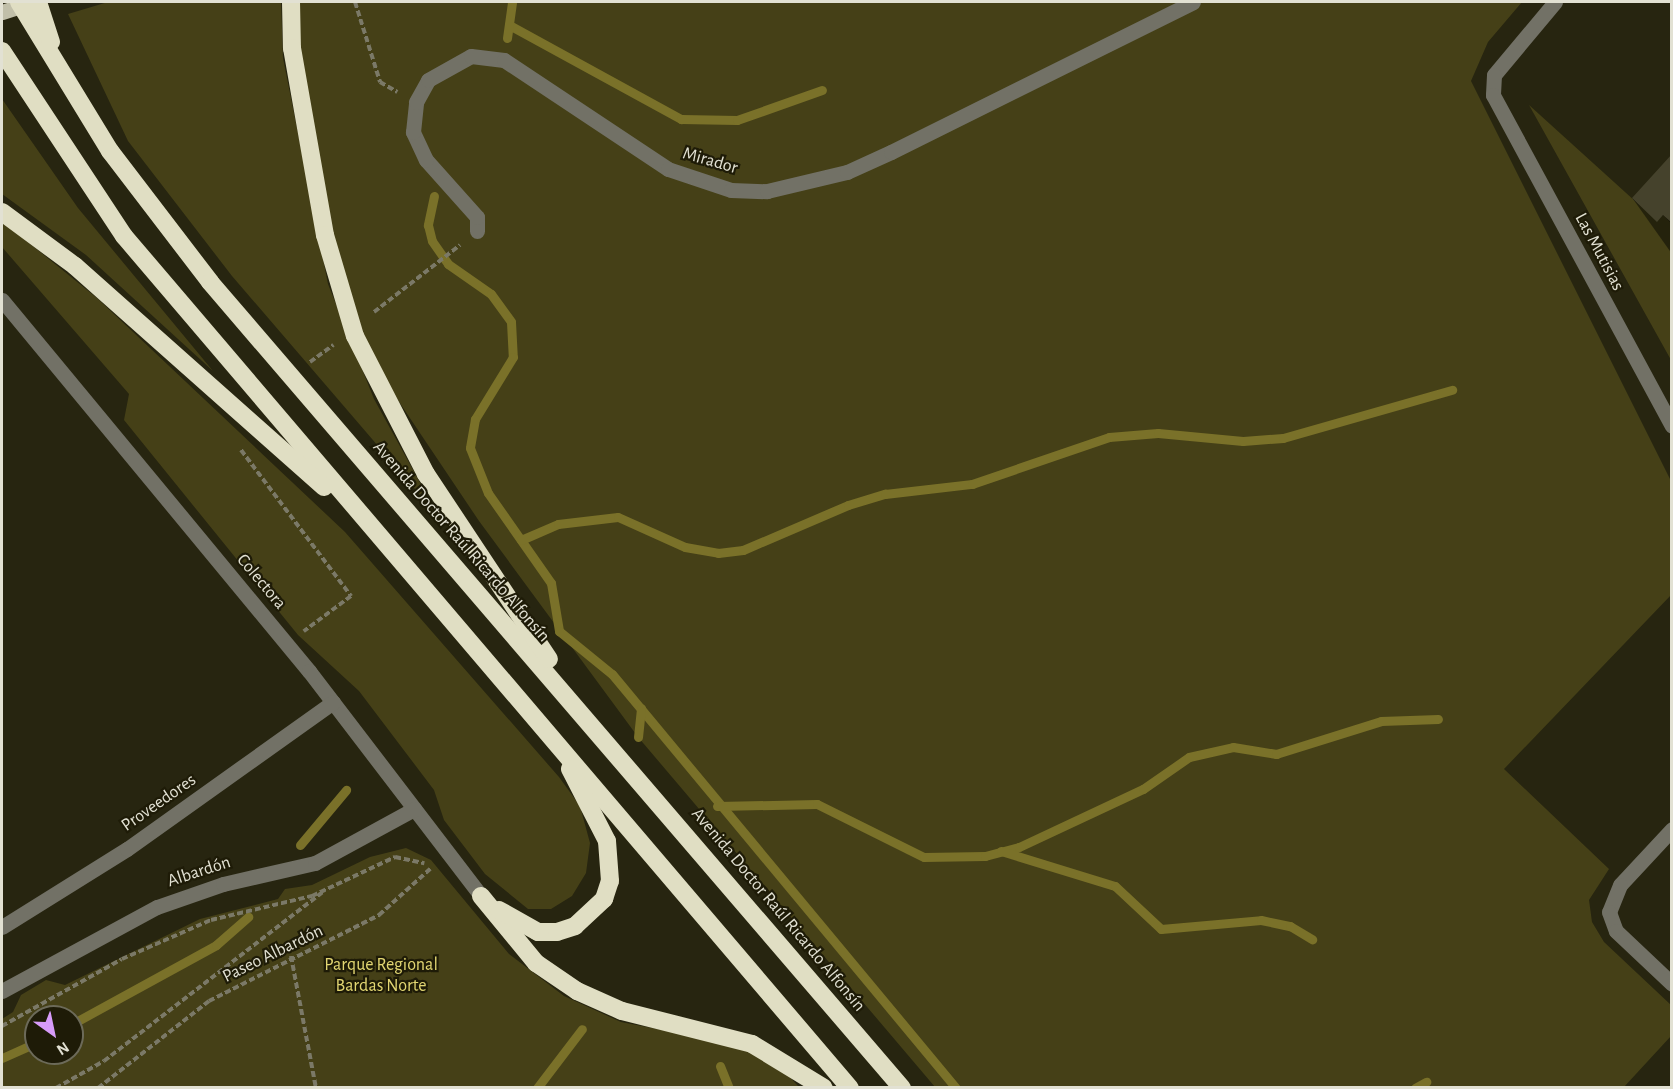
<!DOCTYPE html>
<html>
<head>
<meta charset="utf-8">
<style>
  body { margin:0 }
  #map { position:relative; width:1673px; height:1089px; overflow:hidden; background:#272510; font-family:"Alegreya Sans",sans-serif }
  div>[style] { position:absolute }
  .green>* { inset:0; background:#454017 }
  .shadow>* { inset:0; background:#0007 }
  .stream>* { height:9px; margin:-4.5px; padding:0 4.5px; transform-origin:4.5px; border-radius:4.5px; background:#7a7129 }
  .building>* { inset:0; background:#45422c }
  .path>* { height:4px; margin-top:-2px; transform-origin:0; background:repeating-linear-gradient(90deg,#7b7967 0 6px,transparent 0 9px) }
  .minor>* { height:15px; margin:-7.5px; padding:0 7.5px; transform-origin:7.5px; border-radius:7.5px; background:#727166 }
  .major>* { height:15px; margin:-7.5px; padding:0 7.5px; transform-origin:7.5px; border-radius:7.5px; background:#c1bfa9 }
  .highway>* { height:18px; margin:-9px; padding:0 9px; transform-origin:9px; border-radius:9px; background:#e0dec3 }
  span { translate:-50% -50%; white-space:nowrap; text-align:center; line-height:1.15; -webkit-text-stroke:4.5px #1e1b07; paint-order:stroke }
  .street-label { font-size:18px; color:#e2e1d3 }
  .park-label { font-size:18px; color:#e2d672 }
  .frame { position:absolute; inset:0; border:3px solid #e2e1d3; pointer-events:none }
  .north { position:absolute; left:24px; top:1005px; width:60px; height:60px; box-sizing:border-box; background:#1e1b07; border:2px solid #6c6a59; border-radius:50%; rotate:147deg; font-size:16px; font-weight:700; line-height:24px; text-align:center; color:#e2e1d3 }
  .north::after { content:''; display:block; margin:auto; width:21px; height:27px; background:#d79bf9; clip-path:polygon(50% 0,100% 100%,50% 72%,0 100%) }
</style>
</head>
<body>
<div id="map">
  <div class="green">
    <i style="clip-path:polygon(108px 2px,281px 2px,283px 58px,328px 284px,374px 399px,439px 517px,232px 276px,128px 141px,68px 14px)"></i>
    <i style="clip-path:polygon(298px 2px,1522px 2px,1488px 42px,1471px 81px,1671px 481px,1672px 594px,1504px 769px,1609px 869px,1589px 900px,1592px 922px,1604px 942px,1671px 1005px,1671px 1036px,1624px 1087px,935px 1087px,638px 737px,479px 521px,377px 369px,360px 334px,339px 265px,297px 42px)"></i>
    <i style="clip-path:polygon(2px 99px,78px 208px,213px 371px,86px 255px,2px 194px)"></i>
    <i style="clip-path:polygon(1529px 105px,1657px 221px,1663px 215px,1671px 223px,1671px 360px)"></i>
    <i style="clip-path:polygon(2px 221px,97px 298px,345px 532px,559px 777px,580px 806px,590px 843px,586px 873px,572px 896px,551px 909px,528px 909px,485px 874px,444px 820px,434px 790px,359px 691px,298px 635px,124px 420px,129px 394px,2px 247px)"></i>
    <i style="clip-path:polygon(evenodd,406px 848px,431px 860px,509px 954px,564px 996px,621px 1022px,740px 1045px,784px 1071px,799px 1087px,2px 1087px,2px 1019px,13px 1012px,21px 995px,46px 980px,65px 985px,200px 919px,278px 899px,285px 889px,312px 885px,370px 857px,406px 848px,36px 1017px,72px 1017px,72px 1053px,36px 1053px,36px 1017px)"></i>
  </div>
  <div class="shadow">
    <i style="clip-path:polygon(1672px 157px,1672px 254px,1633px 199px)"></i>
  </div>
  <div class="stream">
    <i style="left:511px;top:26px;width:194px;rotate:28.7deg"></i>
    <i style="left:681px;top:119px;width:56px;rotate:1deg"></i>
    <i style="left:737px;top:120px;width:90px;rotate:-19.4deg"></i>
    <i style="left:507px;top:38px;width:36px;rotate:-82deg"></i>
    <i style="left:434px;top:196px;width:30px;rotate:102deg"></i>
    <i style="left:428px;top:225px;width:16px;rotate:76deg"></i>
    <i style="left:432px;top:241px;width:28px;rotate:55deg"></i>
    <i style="left:448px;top:264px;width:52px;rotate:34.9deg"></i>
    <i style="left:491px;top:294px;width:34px;rotate:54deg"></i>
    <i style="left:511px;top:322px;width:35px;rotate:87deg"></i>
    <i style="left:513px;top:357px;width:73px;rotate:121.5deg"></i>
    <i style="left:475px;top:419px;width:29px;rotate:100deg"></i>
    <i style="left:470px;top:448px;width:48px;rotate:68.2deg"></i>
    <i style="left:488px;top:493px;width:110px;rotate:55deg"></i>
    <i style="left:551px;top:583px;width:49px;rotate:80.5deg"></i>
    <i style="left:559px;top:631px;width:68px;rotate:39.1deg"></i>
    <i style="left:612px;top:674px;width:538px;rotate:50.28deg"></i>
    <i style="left:521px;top:540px;width:40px;rotate:-23.4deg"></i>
    <i style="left:558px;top:524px;width:60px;rotate:-6.7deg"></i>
    <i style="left:618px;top:517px;width:73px;rotate:24.1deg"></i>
    <i style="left:685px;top:547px;width:34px;rotate:10deg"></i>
    <i style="left:718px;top:553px;width:25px;rotate:-7deg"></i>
    <i style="left:743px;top:550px;width:114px;rotate:-23.2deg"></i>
    <i style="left:848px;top:505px;width:39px;rotate:-17deg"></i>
    <i style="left:885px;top:494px;width:88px;rotate:-6.6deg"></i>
    <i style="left:972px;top:484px;width:145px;rotate:-18.9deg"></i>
    <i style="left:1109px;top:437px;width:49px;rotate:-4.7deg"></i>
    <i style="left:1158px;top:433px;width:85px;rotate:5.4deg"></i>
    <i style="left:1243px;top:441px;width:40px;rotate:-4.3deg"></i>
    <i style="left:1283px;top:438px;width:176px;rotate:-15.9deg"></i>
    <i style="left:638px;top:737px;width:29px;rotate:-84deg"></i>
    <i style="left:717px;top:806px;width:100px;rotate:-1.1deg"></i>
    <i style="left:817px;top:804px;width:119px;rotate:26.4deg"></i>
    <i style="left:924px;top:857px;width:61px;rotate:-0.9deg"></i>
    <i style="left:985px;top:856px;width:35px;rotate:-15deg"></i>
    <i style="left:1019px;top:847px;width:137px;rotate:-25.1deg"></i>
    <i style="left:1143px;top:789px;width:56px;rotate:-34.8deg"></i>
    <i style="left:1189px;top:757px;width:45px;rotate:-12.8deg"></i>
    <i style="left:1233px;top:747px;width:44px;rotate:9.2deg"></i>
    <i style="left:1276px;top:754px;width:110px;rotate:-17.4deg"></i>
    <i style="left:1381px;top:721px;width:57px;rotate:-2deg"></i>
    <i style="left:300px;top:845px;width:72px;rotate:-50.1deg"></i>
    <i style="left:1001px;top:851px;width:119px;rotate:17.1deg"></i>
    <i style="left:1115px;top:886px;width:63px;rotate:43.1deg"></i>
    <i style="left:1161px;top:929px;width:100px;rotate:-5.1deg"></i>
    <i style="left:1261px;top:920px;width:30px;rotate:12deg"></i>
    <i style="left:1290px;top:926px;width:26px;rotate:31deg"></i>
    <i style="left:72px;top:1024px;width:164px;rotate:-28.7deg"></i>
    <i style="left:216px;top:945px;width:43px;rotate:-41.2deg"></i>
    <i style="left:2px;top:1058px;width:37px;rotate:-24deg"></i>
    <i style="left:720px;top:1066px;width:24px;rotate:68deg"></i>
    <i style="left:537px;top:1088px;width:74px;rotate:-52.7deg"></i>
    <i style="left:1415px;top:1088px;width:13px;rotate:-29deg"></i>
  </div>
  <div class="building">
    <i style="clip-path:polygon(1672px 154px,1672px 223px,1663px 215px,1657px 222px,1632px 198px)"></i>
  </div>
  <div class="path">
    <i style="left:355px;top:2px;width:84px;rotate:72.6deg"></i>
    <i style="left:380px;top:82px;width:20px;rotate:30deg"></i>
    <i style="left:374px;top:312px;width:109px;rotate:-37.9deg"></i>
    <i style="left:310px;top:362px;width:29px;rotate:-36deg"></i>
    <i style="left:241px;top:450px;width:183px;rotate:53deg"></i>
    <i style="left:351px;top:596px;width:59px;rotate:143.3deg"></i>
    <i style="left:291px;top:956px;width:134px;rotate:79.3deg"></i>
    <i style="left:2px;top:1026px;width:137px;rotate:-29.2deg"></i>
    <i style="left:122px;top:959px;width:97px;rotate:-23.7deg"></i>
    <i style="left:211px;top:920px;width:104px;rotate:-13.4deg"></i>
    <i style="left:312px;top:896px;width:92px;rotate:-25.2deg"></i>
    <i style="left:395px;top:857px;width:30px;rotate:12deg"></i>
    <i style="left:56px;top:1088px;width:55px;rotate:-29.4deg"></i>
    <i style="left:104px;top:1061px;width:277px;rotate:-37.7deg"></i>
    <i style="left:98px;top:1088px;width:141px;rotate:-38.1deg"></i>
    <i style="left:209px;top:1001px;width:191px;rotate:-26.8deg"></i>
    <i style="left:379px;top:915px;width:69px;rotate:-42deg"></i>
  </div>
  <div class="minor">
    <i style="left:1555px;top:2px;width:95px;rotate:129.9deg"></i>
    <i style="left:1494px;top:75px;width:20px;rotate:93deg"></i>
    <i style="left:1493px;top:95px;width:376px;rotate:61.6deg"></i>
    <i style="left:477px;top:231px;width:14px;rotate:-90deg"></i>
    <i style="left:477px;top:217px;width:76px;rotate:-131.8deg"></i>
    <i style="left:426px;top:160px;width:31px;rotate:-115deg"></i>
    <i style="left:413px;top:132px;width:30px;rotate:-84deg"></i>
    <i style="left:416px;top:102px;width:25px;rotate:-61deg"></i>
    <i style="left:428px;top:80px;width:49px;rotate:-29.2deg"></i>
    <i style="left:471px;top:56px;width:33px;rotate:7deg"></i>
    <i style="left:504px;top:60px;width:197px;rotate:33.6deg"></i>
    <i style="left:668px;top:169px;width:66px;rotate:18.4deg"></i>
    <i style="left:731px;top:190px;width:36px;rotate:2deg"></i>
    <i style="left:767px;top:191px;width:82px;rotate:-13.4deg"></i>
    <i style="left:847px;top:172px;width:48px;rotate:-24.4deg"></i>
    <i style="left:891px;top:152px;width:337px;rotate:-26.4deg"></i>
    <i style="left:2px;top:300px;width:482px;rotate:50.4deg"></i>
    <i style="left:309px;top:671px;width:283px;rotate:52.6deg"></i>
    <i style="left:1672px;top:829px;width:76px;rotate:132.9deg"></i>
    <i style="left:1620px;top:885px;width:29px;rotate:112deg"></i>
    <i style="left:1609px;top:912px;width:20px;rotate:70deg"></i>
    <i style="left:1616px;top:931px;width:77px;rotate:43.4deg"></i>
    <i style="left:2px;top:927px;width:147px;rotate:-32deg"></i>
    <i style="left:127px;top:849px;width:253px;rotate:-35.5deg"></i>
    <i style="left:2px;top:991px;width:176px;rotate:-28.5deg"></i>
    <i style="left:157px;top:907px;width:70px;rotate:-19.2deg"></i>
    <i style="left:223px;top:884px;width:94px;rotate:-12.9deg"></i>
    <i style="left:315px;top:863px;width:113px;rotate:-28.6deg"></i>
  </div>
  <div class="major">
    <i style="left:2px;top:12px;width:29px;rotate:-18deg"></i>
  </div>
  <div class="highway">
    <i style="left:19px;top:2px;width:175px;rotate:58.6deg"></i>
    <i style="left:110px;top:151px;width:165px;rotate:52.6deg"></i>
    <i style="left:210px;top:282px;width:1062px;rotate:49.35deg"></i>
    <i style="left:38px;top:2px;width:42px;rotate:72deg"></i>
    <i style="left:291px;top:2px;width:46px;rotate:88.8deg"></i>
    <i style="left:292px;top:48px;width:190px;rotate:80deg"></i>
    <i style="left:325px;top:235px;width:105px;rotate:73.5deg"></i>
    <i style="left:355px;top:336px;width:155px;rotate:62.8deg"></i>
    <i style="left:426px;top:474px;width:222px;rotate:56.4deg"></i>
    <i style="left:2px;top:51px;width:222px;rotate:56.6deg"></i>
    <i style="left:124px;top:236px;width:1119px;rotate:49.57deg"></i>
    <i style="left:2px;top:212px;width:91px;rotate:36.5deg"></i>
    <i style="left:75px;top:266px;width:333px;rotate:41.6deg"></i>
    <i style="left:481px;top:896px;width:87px;rotate:50.6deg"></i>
    <i style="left:536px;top:963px;width:50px;rotate:34.3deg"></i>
    <i style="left:577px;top:991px;width:49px;rotate:24deg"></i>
    <i style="left:622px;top:1011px;width:134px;rotate:14.2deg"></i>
    <i style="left:752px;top:1044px;width:84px;rotate:31.4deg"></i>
    <i style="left:499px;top:910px;width:45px;rotate:29.4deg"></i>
    <i style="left:538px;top:932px;width:19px"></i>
    <i style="left:557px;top:932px;width:19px;rotate:-18deg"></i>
    <i style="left:575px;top:926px;width:40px;rotate:-43deg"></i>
    <i style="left:604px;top:899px;width:19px;rotate:-72deg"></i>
    <i style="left:610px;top:881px;width:40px;rotate:-94.3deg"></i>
    <i style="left:607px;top:841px;width:81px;rotate:-117.2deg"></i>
  </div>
  <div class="street-label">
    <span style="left:710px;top:161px;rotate:16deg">Mirador</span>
    <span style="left:1599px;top:252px;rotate:62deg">Las Mutisias</span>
    <span style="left:461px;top:542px;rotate:49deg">Avenida Doctor Raúl Ricardo Alfonsín</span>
    <span style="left:261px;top:582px;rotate:50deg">Colectora</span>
    <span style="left:159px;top:803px;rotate:-35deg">Proveedores</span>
    <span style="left:199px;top:872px;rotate:-18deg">Albardón</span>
    <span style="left:778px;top:910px;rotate:50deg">Avenida Doctor Raúl Ricardo Alfonsín</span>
    <span style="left:273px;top:954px;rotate:-26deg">Paseo Albardón</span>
  </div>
  <div class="park-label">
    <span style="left:381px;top:976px">Parque Regional<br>Bardas Norte</span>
  </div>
  <div class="frame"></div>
  <div class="north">N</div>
</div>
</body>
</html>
